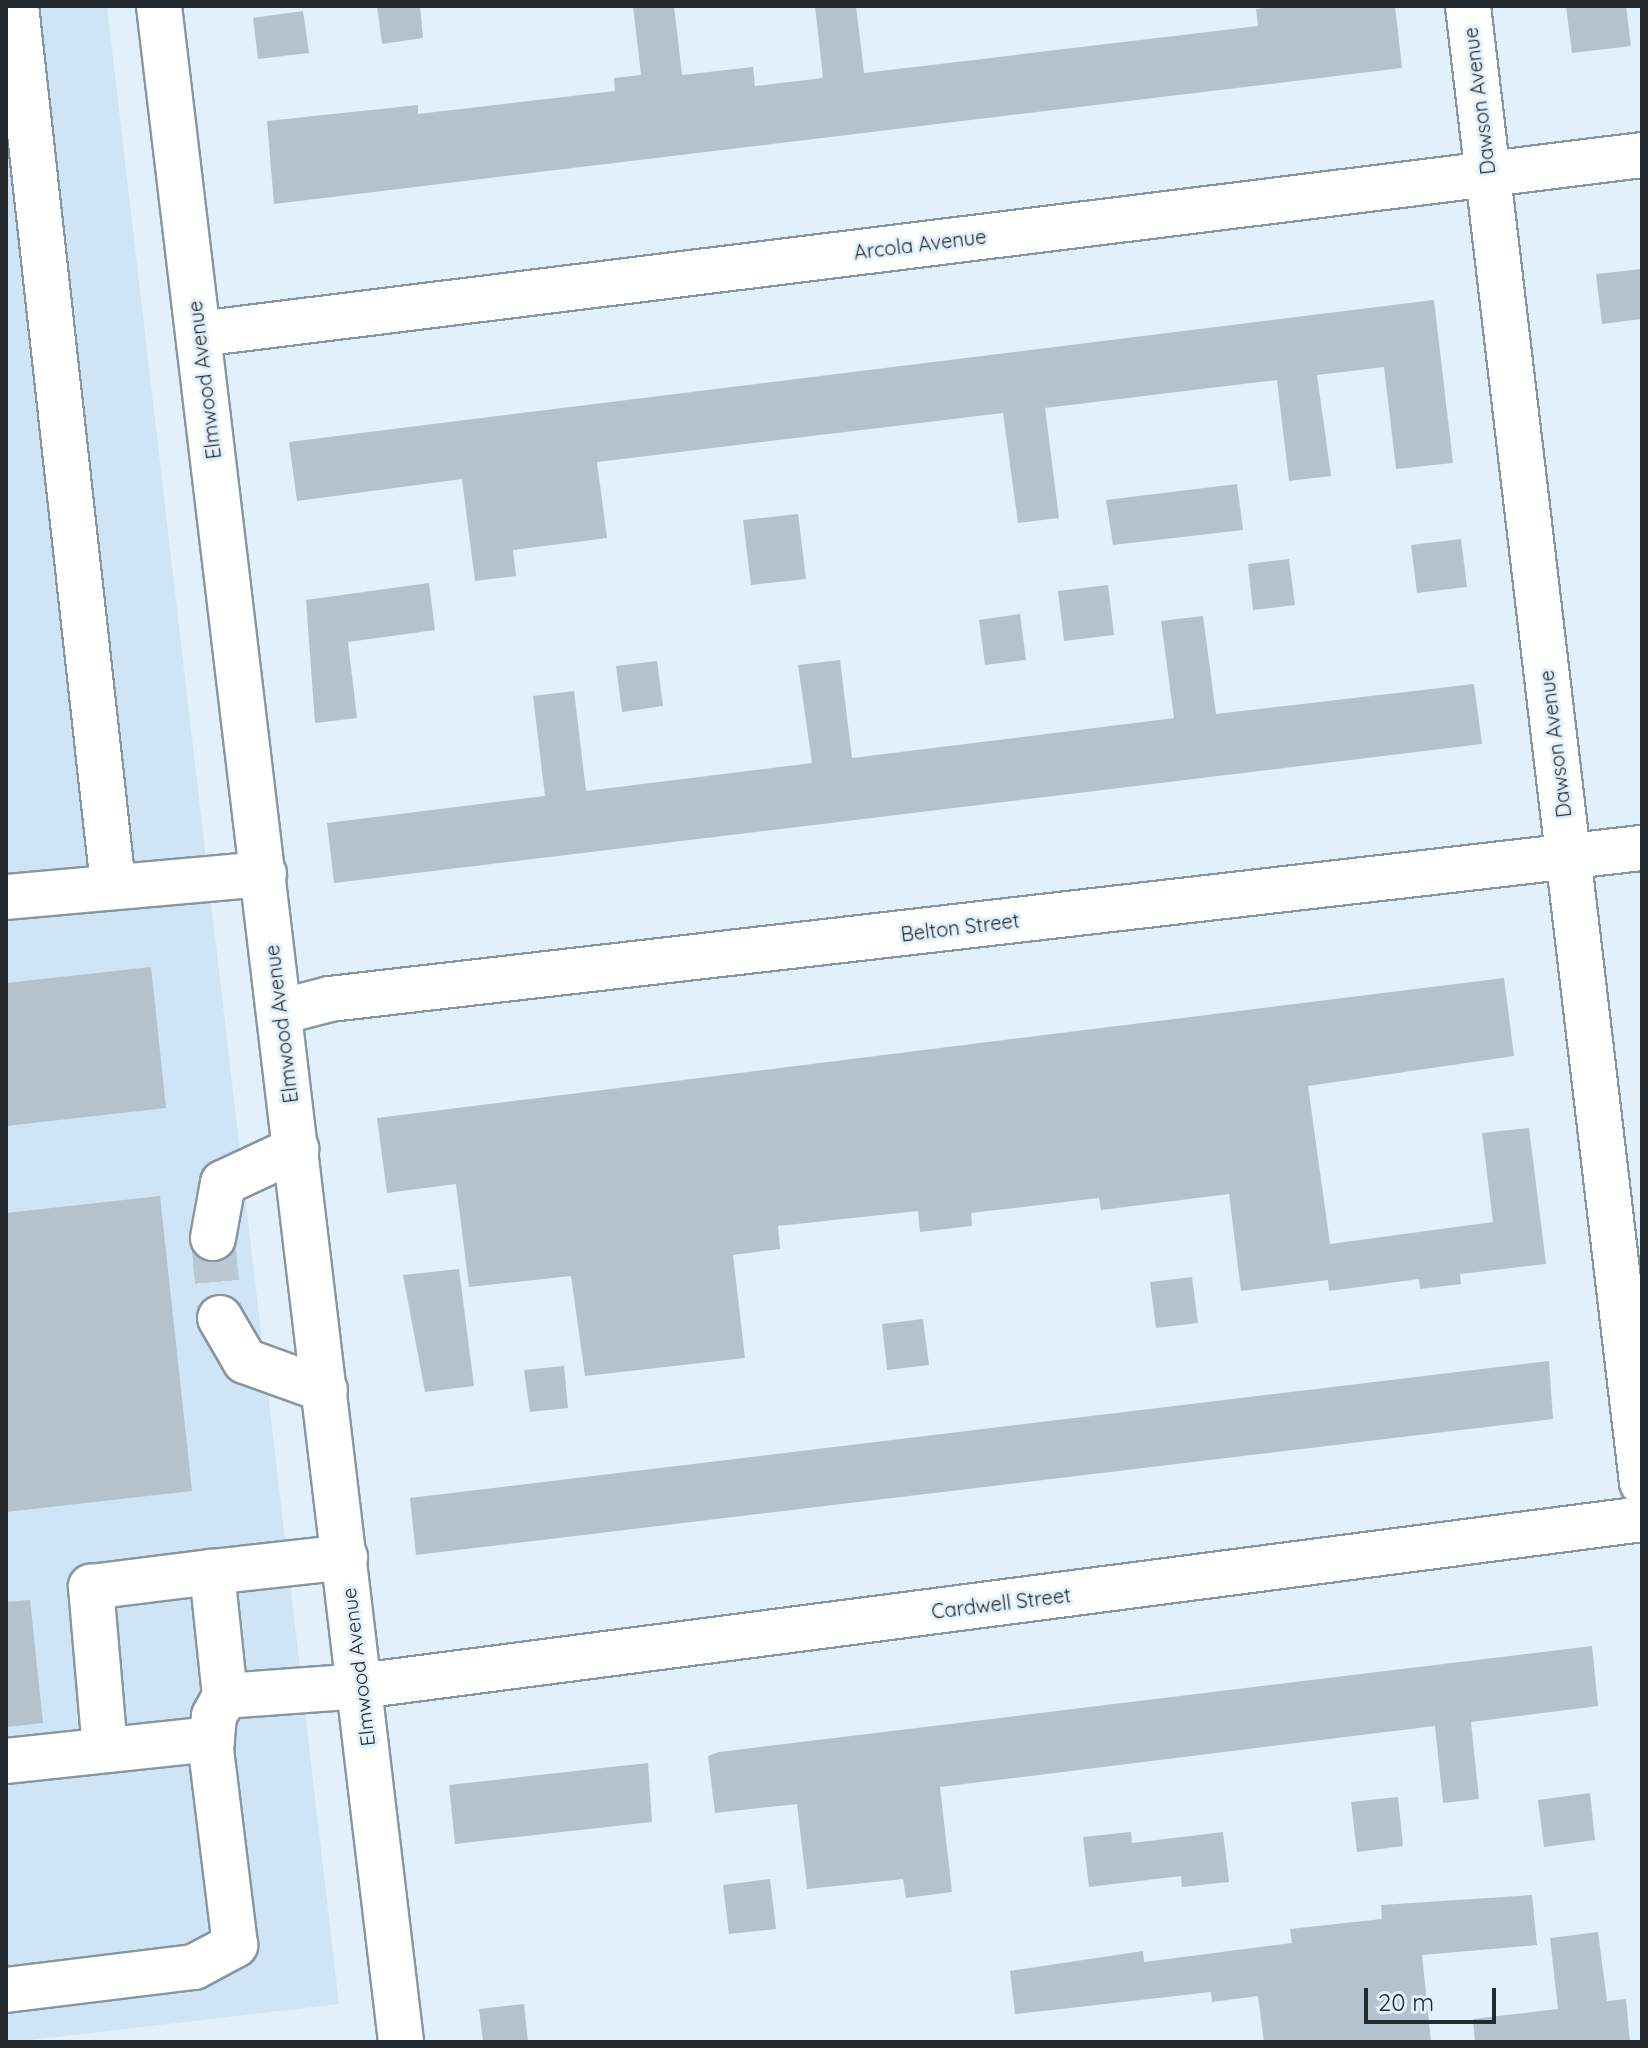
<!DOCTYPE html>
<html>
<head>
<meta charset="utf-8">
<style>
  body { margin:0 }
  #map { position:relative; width:1648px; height:2048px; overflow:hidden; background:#e1f0fb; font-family:Quicksand,sans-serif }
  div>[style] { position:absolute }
  .built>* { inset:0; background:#cfe5f5 }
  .building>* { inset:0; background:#b4c2cd }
  .minor-tunnel>* { height:44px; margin-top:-22px; transform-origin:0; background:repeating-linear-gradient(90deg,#bbc8d2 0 44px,transparent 0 66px) }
  .roads { filter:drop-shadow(2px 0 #8896a0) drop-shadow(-2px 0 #8896a0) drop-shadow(0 2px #8896a0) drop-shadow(0 -2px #8896a0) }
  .minor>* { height:44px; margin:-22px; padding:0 22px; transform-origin:22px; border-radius:22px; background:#fff }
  span { translate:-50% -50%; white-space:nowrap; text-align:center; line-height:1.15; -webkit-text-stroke:6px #e1f0fb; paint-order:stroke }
  .street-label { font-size:20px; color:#252a2f }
  .frame { position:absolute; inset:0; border:8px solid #252a2f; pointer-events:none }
  .scale { position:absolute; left:1364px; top:1988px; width:132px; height:36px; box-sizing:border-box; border:4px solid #252a2f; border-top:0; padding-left:10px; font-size:24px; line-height:28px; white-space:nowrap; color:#252a2f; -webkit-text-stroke:6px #e1f0fb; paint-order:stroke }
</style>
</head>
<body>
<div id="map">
  <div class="built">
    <i style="clip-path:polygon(6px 6px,107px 6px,339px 2004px,14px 2042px,6px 2042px)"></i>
  </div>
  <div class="building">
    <i style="clip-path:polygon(377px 6px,420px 6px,423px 38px,382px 44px)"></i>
    <i style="clip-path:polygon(633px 6px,674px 6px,682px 75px,753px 67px,755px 86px,823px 78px,815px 6px,856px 6px,864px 73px,1258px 26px,1256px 9px,1283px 6px,1395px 6px,1402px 68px,274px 204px,267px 121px,418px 105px,418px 114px,615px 91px,614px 78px,641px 75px)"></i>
    <i style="clip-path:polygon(1566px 6px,1626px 6px,1631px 46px,1572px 53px)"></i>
    <i style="clip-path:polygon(303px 11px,309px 53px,258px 59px,253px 18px)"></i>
    <i style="clip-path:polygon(1642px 269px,1642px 319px,1602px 324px,1596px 274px)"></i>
    <i style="clip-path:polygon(1434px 300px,1453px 463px,1396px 469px,1384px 367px,1317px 375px,1331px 476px,1289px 481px,1277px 380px,1045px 408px,1059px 518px,1018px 523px,1003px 413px,597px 462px,607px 538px,513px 550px,516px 576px,475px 581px,462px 479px,297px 501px,289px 442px)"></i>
    <i style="clip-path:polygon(1237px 484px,1243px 530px,1113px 545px,1106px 500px)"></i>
    <i style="clip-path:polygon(798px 514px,806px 579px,751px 585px,743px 520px)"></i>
    <i style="clip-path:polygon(1461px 539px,1467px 587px,1417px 593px,1411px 545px)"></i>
    <i style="clip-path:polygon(1289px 559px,1295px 605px,1253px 610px,1248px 564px)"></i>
    <i style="clip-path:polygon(429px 583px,435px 630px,348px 642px,357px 718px,315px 723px,306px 600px)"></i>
    <i style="clip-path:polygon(1108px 585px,1114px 635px,1064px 641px,1058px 591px)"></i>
    <i style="clip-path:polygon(1020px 614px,1026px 660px,985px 665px,979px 620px)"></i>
    <i style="clip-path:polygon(1203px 616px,1216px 714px,1474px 684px,1482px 744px,334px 883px,327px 823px,545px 796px,533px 696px,574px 691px,586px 791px,812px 763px,798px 665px,840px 660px,852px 758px,1174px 718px,1161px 621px)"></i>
    <i style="clip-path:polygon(657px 661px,663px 706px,622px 712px,616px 666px)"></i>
    <i style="clip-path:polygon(151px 967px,166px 1108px,6px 1126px,6px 983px)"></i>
    <i style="clip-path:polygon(1504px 978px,1514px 1056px,1308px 1086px,1330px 1244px,1493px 1222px,1482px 1133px,1529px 1128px,1546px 1264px,1460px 1274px,1461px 1284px,1420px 1289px,1419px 1279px,1329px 1291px,1328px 1280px,1241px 1291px,1229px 1194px,1101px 1210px,1099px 1198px,971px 1213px,972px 1226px,920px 1232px,918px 1211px,778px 1226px,780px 1249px,733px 1255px,745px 1358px,585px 1376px,571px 1276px,469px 1287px,456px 1184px,387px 1193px,377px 1118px)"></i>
    <i style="clip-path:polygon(160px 1196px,192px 1491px,6px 1512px,6px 1213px)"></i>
    <i style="clip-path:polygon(459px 1269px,474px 1386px,425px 1392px,403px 1275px)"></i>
    <i style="clip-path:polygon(1192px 1277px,1198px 1323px,1156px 1328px,1150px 1282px)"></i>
    <i style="clip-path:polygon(923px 1319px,929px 1365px,887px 1370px,882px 1324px)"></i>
    <i style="clip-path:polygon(1549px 1361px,1553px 1419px,416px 1555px,410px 1498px)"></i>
    <i style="clip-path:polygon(564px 1366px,568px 1408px,530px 1412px,524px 1370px)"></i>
    <i style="clip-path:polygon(30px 1600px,43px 1723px,6px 1727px,6px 1602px)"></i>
    <i style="clip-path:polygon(1592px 1646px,1598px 1706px,1471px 1722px,1479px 1799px,1443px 1803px,1435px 1726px,940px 1787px,952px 1892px,906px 1898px,903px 1879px,807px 1889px,797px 1804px,715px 1813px,708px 1756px,719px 1752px)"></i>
    <i style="clip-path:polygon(648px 1763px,652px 1822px,455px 1844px,449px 1785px)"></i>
    <i style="clip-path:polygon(1590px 1793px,1595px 1840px,1544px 1847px,1538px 1800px)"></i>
    <i style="clip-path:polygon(1398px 1797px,1403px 1846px,1357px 1852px,1351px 1802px)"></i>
    <i style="clip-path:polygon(1131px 1832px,1132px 1843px,1223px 1832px,1229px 1882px,1182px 1887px,1181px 1876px,1089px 1887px,1083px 1837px)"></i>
    <i style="clip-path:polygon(770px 1879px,776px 1929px,729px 1934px,723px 1885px)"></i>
    <i style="clip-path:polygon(1532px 1895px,1537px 1945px,1422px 1955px,1431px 2042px,1264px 2042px,1258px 1996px,1212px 2002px,1211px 1992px,1015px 2014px,1010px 1971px,1143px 1951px,1144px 1962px,1292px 1943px,1290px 1929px,1382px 1919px,1381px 1905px)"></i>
    <i style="clip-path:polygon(1598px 1932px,1607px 2001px,1626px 1999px,1630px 2042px,1475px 2042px,1473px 2019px,1558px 2009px,1550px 1938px)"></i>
    <i style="clip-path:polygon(524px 2004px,528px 2042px,483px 2042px,479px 2009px)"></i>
  </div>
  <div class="minor-tunnel">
    <i style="left:213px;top:1238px;width:80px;rotate:85deg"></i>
  </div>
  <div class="roads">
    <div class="minor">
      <i style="left:16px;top:6px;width:884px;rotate:83.7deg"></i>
      <i style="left:159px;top:6px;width:2050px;rotate:83.22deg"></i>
      <i style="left:1468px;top:6px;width:1487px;rotate:83.28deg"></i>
      <i style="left:199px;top:334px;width:1454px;rotate:-7.07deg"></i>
      <i style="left:6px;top:897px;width:259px;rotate:-5.1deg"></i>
      <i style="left:280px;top:1012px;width:52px;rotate:-14.6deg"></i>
      <i style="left:330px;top:999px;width:1321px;rotate:-6.57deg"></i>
      <i style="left:213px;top:1238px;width:56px;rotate:-79.7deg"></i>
      <i style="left:223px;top:1183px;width:81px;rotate:-25deg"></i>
      <i style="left:220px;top:1318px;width:50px;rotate:59.8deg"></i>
      <i style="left:245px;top:1361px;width:85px;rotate:19.9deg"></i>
      <i style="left:225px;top:1696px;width:125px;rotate:-96deg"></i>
      <i style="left:212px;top:1572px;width:134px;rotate:-6.4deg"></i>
      <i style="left:105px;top:1750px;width:164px;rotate:-94.9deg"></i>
      <i style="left:91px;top:1587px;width:122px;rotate:-7.1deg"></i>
      <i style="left:6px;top:1761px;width:207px;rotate:-6.1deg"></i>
      <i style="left:6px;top:1990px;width:189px;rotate:-7deg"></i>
      <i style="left:194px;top:1967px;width:47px;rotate:-28.2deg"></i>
      <i style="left:235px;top:1945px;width:196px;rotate:-97deg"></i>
      <i style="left:211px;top:1750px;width:34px;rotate:-85deg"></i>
      <i style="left:214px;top:1716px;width:23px;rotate:-61deg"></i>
      <i style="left:225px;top:1696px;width:135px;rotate:-4.2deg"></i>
      <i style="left:360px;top:1686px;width:1293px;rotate:-7.42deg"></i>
    </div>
  </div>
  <div class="street-label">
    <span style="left:1479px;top:101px;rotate:-97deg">Dawson Avenue</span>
    <span style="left:920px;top:244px;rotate:-7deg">Arcola Avenue</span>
    <span style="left:204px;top:380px;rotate:-97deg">Elmwood Avenue</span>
    <span style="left:1555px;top:744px;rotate:-97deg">Dawson Avenue</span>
    <span style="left:960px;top:927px;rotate:-7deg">Belton Street</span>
    <span style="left:281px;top:1024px;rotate:-97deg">Elmwood Avenue</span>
    <span style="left:1001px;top:1603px;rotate:-7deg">Cardwell Street</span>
    <span style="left:358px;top:1667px;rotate:-97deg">Elmwood Avenue</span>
  </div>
  <div class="frame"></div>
  <div class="scale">20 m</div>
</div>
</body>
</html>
